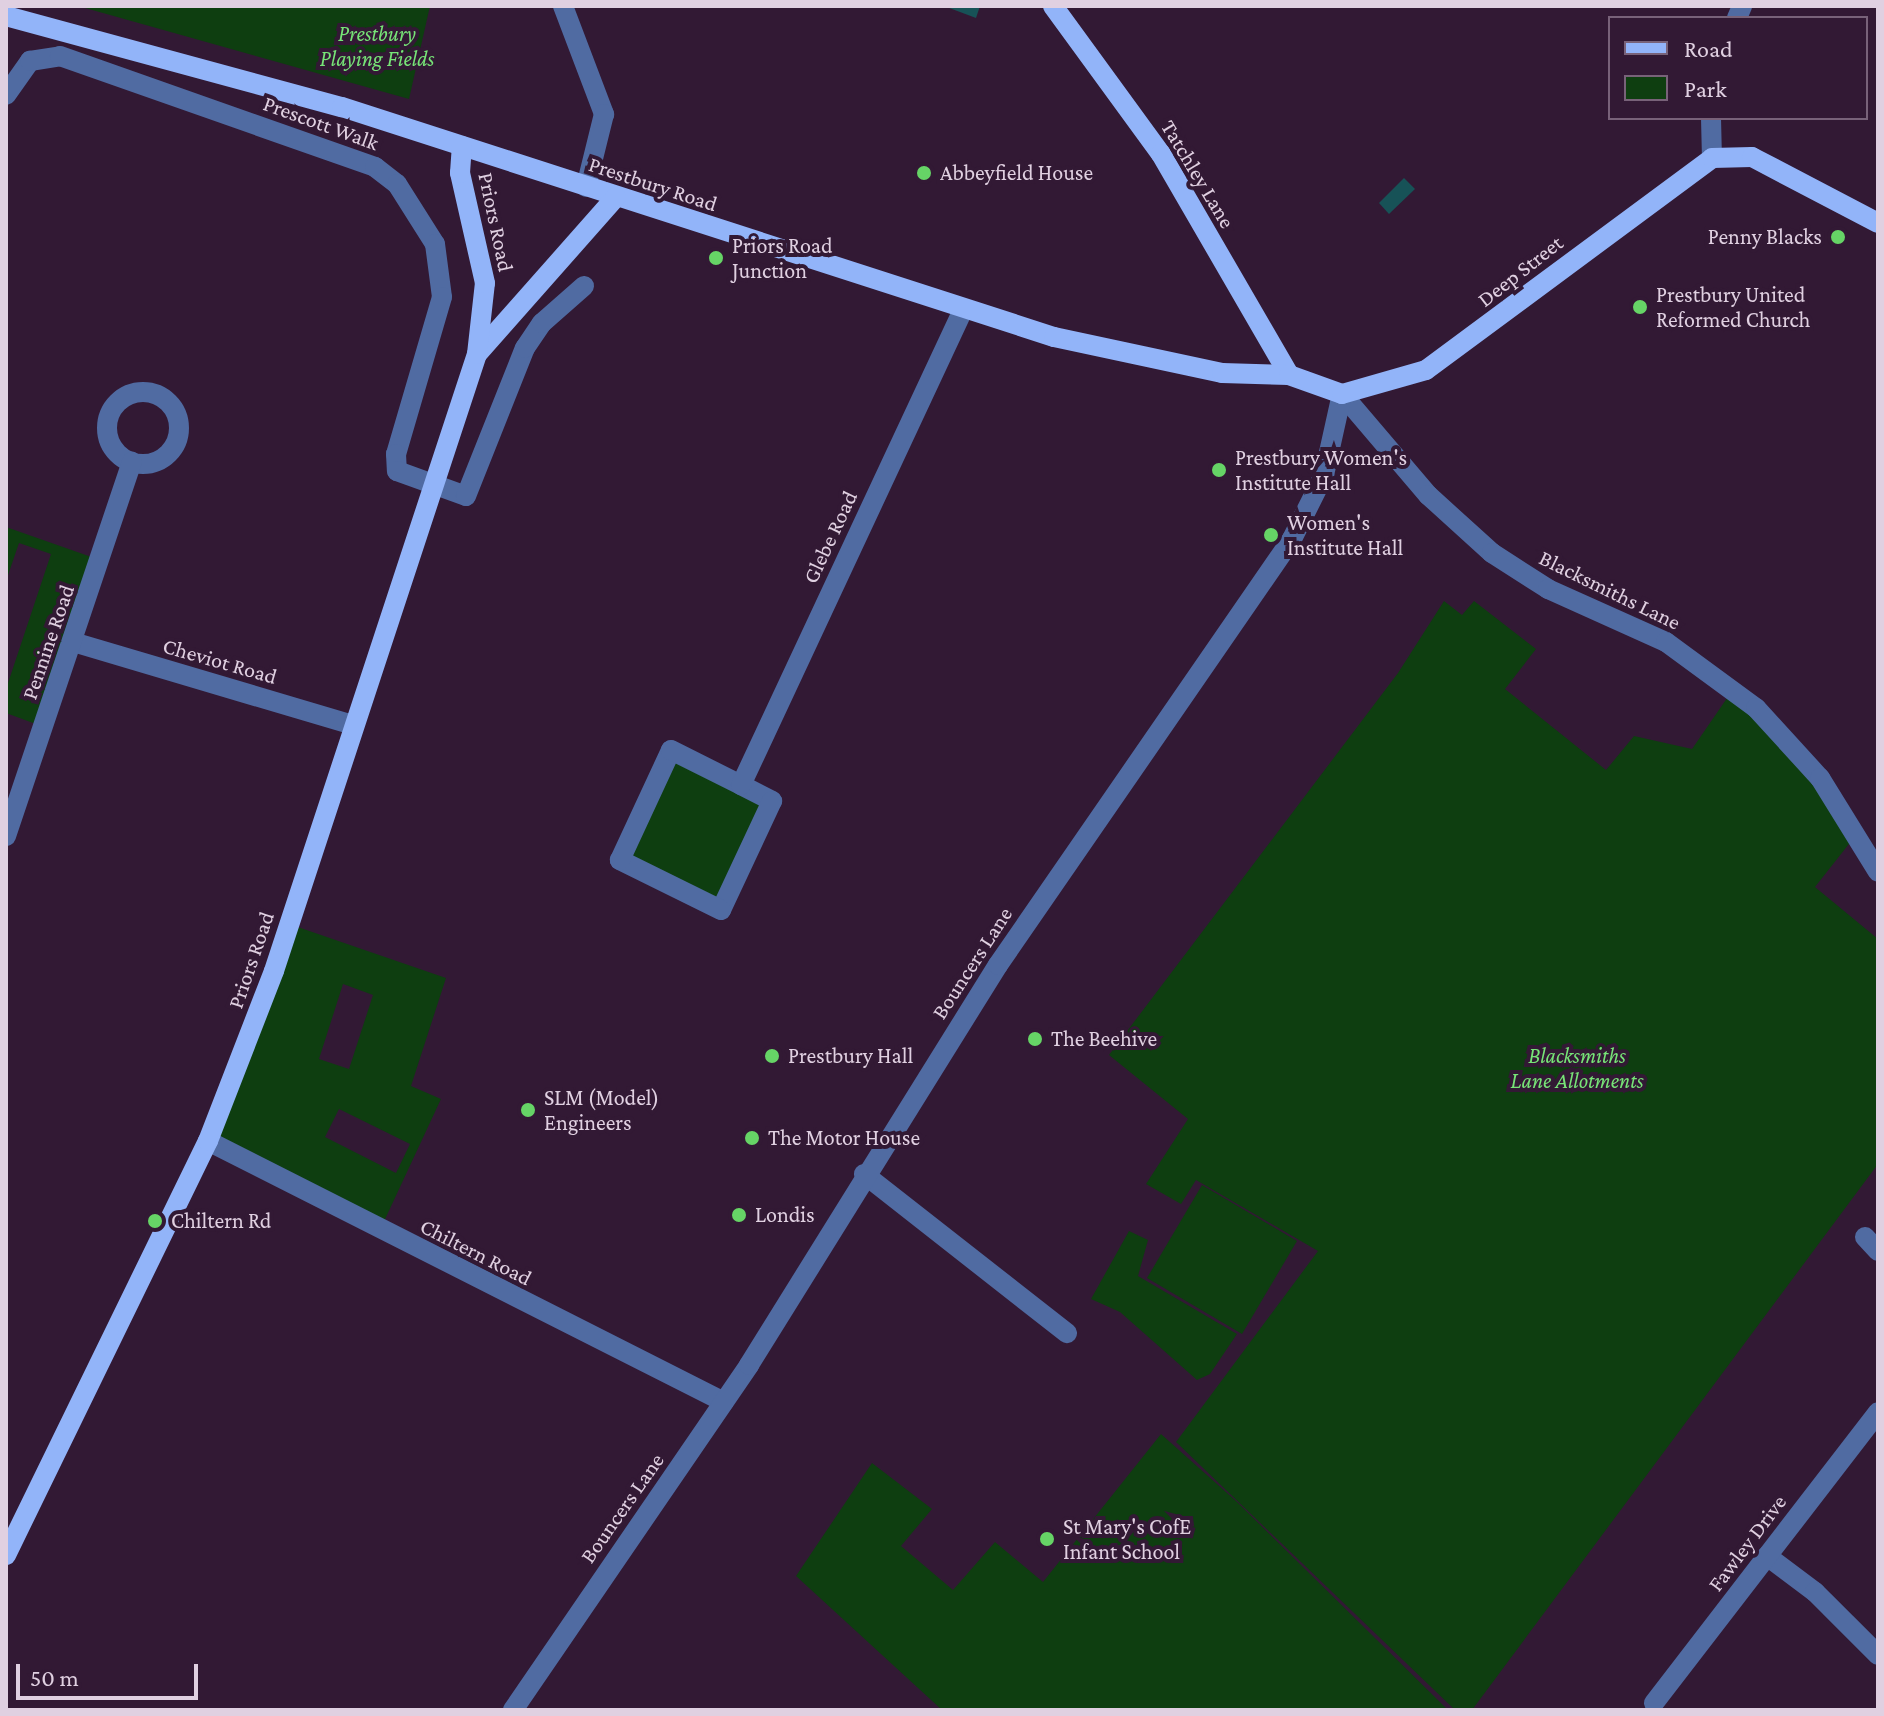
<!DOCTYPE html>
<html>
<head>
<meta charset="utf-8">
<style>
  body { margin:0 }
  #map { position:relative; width:1884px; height:1716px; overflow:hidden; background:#321934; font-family:"Crimson Pro",serif }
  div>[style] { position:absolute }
  .green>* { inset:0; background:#0e3e10 }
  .water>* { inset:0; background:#175257 }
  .minor>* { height:20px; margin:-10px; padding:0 10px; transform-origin:10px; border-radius:10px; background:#506ba2 }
  .minor>.ring { margin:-10px; padding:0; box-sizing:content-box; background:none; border:20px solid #506ba2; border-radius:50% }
  .major>* { height:20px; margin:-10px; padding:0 10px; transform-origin:10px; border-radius:10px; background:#92b4f9 }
  .dots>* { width:22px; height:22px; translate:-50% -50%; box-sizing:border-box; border:4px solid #321934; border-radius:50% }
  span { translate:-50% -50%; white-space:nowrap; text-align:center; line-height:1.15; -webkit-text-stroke:8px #321934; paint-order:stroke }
  .park-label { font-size:22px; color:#77e477; font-style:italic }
  .street-label { font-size:22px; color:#e0d0e1 }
  .poi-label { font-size:22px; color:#e0d0e1 }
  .left { translate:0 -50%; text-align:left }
  .right { translate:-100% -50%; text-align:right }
  .frame { position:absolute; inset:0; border:8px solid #e0d0e1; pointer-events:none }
  .legend { position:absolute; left:1608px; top:16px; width:260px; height:104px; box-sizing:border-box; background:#321934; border:2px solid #786279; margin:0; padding:10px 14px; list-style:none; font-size:24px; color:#e0d0e1 }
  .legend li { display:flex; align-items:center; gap:16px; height:40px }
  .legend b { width:40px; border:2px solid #786279 }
  .scale { position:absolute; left:16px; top:1664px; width:182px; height:36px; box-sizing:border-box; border:4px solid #e0d0e1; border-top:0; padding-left:10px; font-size:24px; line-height:28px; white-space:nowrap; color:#e0d0e1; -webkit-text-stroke:6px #321934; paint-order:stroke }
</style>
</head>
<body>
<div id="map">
  <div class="green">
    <i style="clip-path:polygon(78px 6px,430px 6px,409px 99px)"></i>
    <i style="clip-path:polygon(6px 527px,100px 560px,44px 727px,6px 713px,6px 689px,51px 554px,19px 543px,6px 581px)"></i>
    <i style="clip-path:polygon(1444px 601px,1462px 615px,1474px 601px,1536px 649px,1505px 689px,1606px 770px,1634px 736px,1692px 749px,1734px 688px,1856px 835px,1815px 887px,1878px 939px,1878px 1164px,1472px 1710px,1455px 1710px,1176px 1442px,1318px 1251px,1196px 1180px,1181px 1204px,1146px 1184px,1188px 1119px,1109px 1055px,1398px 673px)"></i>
    <i style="clip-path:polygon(671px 750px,772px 801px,721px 910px,620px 860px)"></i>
    <i style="clip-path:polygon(evenodd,289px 924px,446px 978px,411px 1086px,441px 1099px,380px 1230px,208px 1141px,289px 924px,343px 984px,373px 995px,349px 1069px,319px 1059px,343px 984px,289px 924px,339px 1109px,410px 1144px,396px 1173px,325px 1137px,339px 1109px)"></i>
    <i style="clip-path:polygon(1202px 1185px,1297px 1241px,1242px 1334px,1147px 1278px)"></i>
    <i style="clip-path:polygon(1129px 1231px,1148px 1240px,1138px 1276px,1237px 1334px,1210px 1374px,1197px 1380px,1120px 1312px,1091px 1299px)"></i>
    <i style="clip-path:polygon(1161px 1434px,1236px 1501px,1448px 1710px,942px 1710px,796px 1576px,872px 1463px,932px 1509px,901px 1546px,953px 1590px,995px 1542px,1043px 1582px)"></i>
  </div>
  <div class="water">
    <i style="clip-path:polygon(944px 6px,980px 6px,976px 18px)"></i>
    <i style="clip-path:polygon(1404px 178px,1415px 189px,1389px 214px,1379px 203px)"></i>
  </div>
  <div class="minor">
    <i style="left:563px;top:6px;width:116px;rotate:69.2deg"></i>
    <i style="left:604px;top:114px;width:75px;rotate:103.9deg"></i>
    <i style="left:1737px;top:18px;width:13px;rotate:-67deg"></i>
    <i style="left:6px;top:95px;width:42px;rotate:-54.8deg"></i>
    <i style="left:30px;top:61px;width:30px;rotate:-9deg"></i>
    <i style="left:60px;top:56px;width:334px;rotate:19.4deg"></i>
    <i style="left:375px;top:167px;width:28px;rotate:38deg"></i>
    <i style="left:397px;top:184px;width:71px;rotate:57.7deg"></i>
    <i style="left:435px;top:244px;width:53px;rotate:82.5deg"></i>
    <i style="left:442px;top:297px;width:164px;rotate:106.3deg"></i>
    <i style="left:396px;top:454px;width:17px;rotate:87deg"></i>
    <i style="left:397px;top:471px;width:73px;rotate:19.9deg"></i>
    <i style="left:466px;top:496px;width:159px;rotate:-68.3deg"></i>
    <i style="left:525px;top:348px;width:30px;rotate:-56deg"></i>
    <i style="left:542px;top:323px;width:56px;rotate:-41.4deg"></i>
    <i style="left:1711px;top:118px;width:40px;rotate:88.6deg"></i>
    <i class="ring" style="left:107px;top:392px;width:52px;height:52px"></i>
    <i style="left:1342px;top:394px;width:133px;rotate:49.6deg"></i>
    <i style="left:1428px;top:495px;width:86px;rotate:42.2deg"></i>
    <i style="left:1492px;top:553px;width:67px;rotate:32.7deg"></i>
    <i style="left:1548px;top:589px;width:129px;rotate:24.2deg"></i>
    <i style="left:1666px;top:642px;width:112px;rotate:36.3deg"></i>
    <i style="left:1756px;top:708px;width:95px;rotate:47.6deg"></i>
    <i style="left:1820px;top:778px;width:110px;rotate:58.3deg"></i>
    <i style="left:73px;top:642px;width:293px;rotate:16.5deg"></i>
    <i style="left:741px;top:785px;width:35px;rotate:27deg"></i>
    <i style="left:772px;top:801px;width:120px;rotate:115.1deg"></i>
    <i style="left:721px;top:910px;width:113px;rotate:-153.7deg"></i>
    <i style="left:620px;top:860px;width:121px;rotate:-65.1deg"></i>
    <i style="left:671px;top:750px;width:78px;rotate:26.6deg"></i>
    <i style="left:741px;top:785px;width:524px;rotate:-64.95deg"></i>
    <i style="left:6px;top:836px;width:395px;rotate:-71.4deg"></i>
    <i style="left:208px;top:1141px;width:578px;rotate:26.83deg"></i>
    <i style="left:864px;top:1174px;width:258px;rotate:38.1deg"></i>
    <i style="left:1865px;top:1237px;width:19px;rotate:47deg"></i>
    <i style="left:1767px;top:1556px;width:60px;rotate:36.9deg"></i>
    <i style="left:1815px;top:1592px;width:89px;rotate:45deg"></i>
    <i style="left:1654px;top:1703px;width:367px;rotate:-52.4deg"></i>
    <i style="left:513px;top:1710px;width:418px;rotate:-55.6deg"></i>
    <i style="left:749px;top:1365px;width:471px;rotate:-58.1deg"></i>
    <i style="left:998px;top:965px;width:518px;rotate:-55.39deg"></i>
    <i style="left:1292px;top:539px;width:72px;rotate:-63.4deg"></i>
    <i style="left:1324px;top:475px;width:83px;rotate:-77.5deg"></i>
  </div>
  <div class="major">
    <i style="left:1053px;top:6px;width:183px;rotate:53.9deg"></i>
    <i style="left:1161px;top:154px;width:255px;rotate:59.9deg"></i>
    <i style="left:6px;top:16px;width:348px;rotate:15.2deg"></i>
    <i style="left:342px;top:107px;width:748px;rotate:17.9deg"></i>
    <i style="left:1054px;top:337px;width:172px;rotate:12.1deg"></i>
    <i style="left:1222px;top:373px;width:67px;rotate:1.7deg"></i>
    <i style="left:1289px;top:375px;width:56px;rotate:19.7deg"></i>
    <i style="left:1342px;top:394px;width:87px;rotate:-15.9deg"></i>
    <i style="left:1426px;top:370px;width:356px;rotate:-36.5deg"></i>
    <i style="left:1712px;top:158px;width:40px;rotate:-1.4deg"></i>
    <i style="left:1752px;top:157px;width:142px;rotate:27.6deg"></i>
    <i style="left:478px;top:353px;width:208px;rotate:-48.5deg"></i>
    <i style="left:6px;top:1555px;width:461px;rotate:-64deg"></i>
    <i style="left:208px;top:1141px;width:182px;rotate:-68.8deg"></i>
    <i style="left:274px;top:971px;width:650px;rotate:-71.79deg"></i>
    <i style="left:477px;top:354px;width:71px;rotate:-83.6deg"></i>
    <i style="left:485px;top:283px;width:113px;rotate:-102.8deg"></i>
    <i style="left:460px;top:173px;width:27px;rotate:-86deg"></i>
  </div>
  <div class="dots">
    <i style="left:924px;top:173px;background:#66d466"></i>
    <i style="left:1838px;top:237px;background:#66d466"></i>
    <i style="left:716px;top:258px;background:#66d466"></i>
    <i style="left:1640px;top:307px;background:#66d466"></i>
    <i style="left:1219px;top:470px;background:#66d466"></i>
    <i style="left:1271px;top:535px;background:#66d466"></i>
    <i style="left:1035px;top:1039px;background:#66d466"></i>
    <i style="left:772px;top:1056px;background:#66d466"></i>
    <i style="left:528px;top:1110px;background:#66d466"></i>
    <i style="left:752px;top:1138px;background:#66d466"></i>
    <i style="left:739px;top:1215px;background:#66d466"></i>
    <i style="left:155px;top:1221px;background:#66d466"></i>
    <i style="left:1047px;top:1539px;background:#66d466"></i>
  </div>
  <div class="park-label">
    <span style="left:377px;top:46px">Prestbury<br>Playing Fields</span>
    <span style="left:1577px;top:1068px">Blacksmiths<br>Lane Allotments</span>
  </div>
  <div class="street-label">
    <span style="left:321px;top:123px;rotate:20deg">Prescott Walk</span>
    <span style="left:1198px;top:174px;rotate:59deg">Tatchley Lane</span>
    <span style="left:653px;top:184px;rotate:18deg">Prestbury Road</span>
    <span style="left:496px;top:222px;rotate:78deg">Priors Road</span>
    <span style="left:1520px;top:271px;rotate:-38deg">Deep Street</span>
    <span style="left:830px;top:537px;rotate:-65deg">Glebe Road</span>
    <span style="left:1610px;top:590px;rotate:26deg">Blacksmiths Lane</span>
    <span style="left:48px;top:642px;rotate:-71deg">Pennine Road</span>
    <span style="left:220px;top:661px;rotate:16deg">Cheviot Road</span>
    <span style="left:251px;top:960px;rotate:-71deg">Priors Road</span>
    <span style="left:972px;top:963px;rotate:-57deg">Bouncers Lane</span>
    <span style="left:476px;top:1252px;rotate:27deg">Chiltern Road</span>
    <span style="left:622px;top:1508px;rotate:-55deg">Bouncers Lane</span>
    <span style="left:1747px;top:1543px;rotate:-53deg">Fawley Drive</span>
  </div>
  <div class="poi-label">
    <span class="left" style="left:940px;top:173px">Abbeyfield House</span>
    <span class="right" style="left:1822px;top:237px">Penny Blacks</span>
    <span class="left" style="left:732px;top:258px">Priors Road<br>Junction</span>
    <span class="left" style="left:1656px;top:307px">Prestbury United<br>Reformed Church</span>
    <span class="left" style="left:1235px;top:470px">Prestbury Women's<br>Institute Hall</span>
    <span class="left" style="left:1287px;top:535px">Women's<br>Institute Hall</span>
    <span class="left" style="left:1051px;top:1039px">The Beehive</span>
    <span class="left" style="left:788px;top:1056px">Prestbury Hall</span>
    <span class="left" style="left:544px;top:1110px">SLM (Model)<br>Engineers</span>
    <span class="left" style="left:768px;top:1138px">The Motor House</span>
    <span class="left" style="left:755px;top:1215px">Londis</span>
    <span class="left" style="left:171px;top:1221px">Chiltern Rd</span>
    <span class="left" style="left:1063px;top:1539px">St Mary's CofE<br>Infant School</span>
  </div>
  <div class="frame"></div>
  <ul class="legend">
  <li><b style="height:10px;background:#92b4f9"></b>Road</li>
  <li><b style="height:22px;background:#0e3e10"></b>Park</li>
  </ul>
  <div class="scale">50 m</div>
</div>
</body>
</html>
